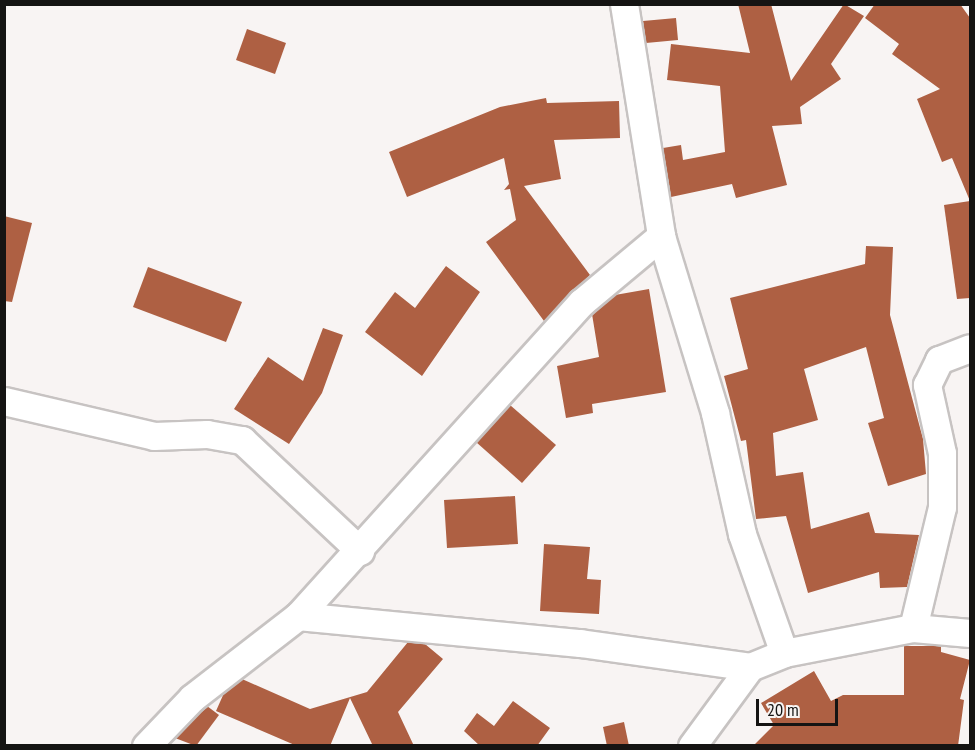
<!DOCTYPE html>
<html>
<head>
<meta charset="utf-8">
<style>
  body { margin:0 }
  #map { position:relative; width:975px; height:750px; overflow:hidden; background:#f8f4f3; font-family:"PT Sans Narrow",sans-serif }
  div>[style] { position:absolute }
  .building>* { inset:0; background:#ae6043 }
  .roads { filter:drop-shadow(2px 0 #c7c3c2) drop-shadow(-2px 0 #c7c3c2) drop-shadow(0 2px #c7c3c2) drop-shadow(0 -2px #c7c3c2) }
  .street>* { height:27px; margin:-13.5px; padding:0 13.5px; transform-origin:13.5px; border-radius:13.5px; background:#fff }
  span { translate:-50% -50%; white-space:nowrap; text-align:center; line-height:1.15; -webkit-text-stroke:6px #f8f4f3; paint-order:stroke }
  .frame { position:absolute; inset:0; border:6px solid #151413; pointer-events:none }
  .scale { position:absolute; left:756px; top:699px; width:82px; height:27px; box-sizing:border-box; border:3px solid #151413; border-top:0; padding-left:8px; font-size:18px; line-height:21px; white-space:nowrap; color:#151413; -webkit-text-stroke:4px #f8f4f3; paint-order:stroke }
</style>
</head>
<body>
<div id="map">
  <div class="building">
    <i style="clip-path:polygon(738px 4px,771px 4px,791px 81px,844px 4px,864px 16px,831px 64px,841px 79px,800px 107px,802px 124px,772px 126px,787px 185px,736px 198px,732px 184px,671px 197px,663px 148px,681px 145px,683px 160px,725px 152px,720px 86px,667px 80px,671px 44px,750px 53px)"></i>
    <i style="clip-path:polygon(875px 4px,960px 4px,970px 18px,970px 201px,952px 158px,942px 162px,917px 99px,940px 89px,892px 54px,899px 44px,865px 18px)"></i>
    <i style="clip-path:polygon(676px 18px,678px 40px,646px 43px,643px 21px)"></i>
    <i style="clip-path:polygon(247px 29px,286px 43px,275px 74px,236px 60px)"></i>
    <i style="clip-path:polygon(546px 98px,547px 103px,619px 101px,620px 138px,554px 140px,561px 179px,524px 186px,590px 275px,544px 321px,486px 242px,516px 220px,510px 189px,504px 190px,509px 184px,504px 158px,407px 197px,389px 152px,500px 107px)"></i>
    <i style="clip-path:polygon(970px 201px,970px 298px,957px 299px,944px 205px)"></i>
    <i style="clip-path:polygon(4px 216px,32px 223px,12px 302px,4px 301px)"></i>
    <i style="clip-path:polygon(866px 246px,893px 247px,890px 315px,923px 439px,926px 474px,888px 486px,868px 423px,884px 418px,866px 347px,804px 369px,818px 420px,773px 433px,776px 476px,803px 472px,811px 529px,869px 512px,875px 533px,919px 535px,907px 587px,880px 588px,879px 572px,808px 593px,786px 516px,756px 519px,746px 440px,741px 441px,724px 376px,748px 369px,730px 298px,865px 264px)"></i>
    <i style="clip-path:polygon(446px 266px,480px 292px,422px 376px,365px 332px,395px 292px,415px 308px)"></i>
    <i style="clip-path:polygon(148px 267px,242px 302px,226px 342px,133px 307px)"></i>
    <i style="clip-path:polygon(649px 289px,666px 392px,592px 404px,593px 413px,566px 418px,557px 366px,599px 357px,592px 314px,615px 295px)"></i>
    <i style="clip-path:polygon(323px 328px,343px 335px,322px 393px,289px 444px,234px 409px,268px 357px,303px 381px)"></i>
    <i style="clip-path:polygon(510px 405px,556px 445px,522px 483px,476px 442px)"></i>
    <i style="clip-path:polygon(515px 496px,518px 544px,447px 548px,444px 500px)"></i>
    <i style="clip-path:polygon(544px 544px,590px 547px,587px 579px,601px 580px,599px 614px,540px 611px)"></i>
    <i style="clip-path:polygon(408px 642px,425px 644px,443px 659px,398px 712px,414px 746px,373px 746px,350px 698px,330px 746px,297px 746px,216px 711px,224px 693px,242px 679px,310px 709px,367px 692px)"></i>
    <i style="clip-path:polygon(904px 646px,941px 646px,941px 652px,970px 660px,960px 699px,964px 700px,958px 746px,753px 746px,774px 725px,761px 703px,814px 671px,831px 701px,843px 695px,904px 695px)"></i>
    <i style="clip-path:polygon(513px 701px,550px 728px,537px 746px,480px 746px,464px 731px,477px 713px,494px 726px)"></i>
    <i style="clip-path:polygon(207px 706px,219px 715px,196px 746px,175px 738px)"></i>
    <i style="clip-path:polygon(624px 722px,629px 746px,607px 746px,603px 727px)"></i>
  </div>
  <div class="roads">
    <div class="street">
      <i style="left:624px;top:4px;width:235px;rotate:80.9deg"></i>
      <i style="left:661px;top:236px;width:185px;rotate:73deg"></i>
      <i style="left:715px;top:413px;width:124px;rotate:77.4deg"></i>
      <i style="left:742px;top:534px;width:126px;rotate:70.6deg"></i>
      <i style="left:4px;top:401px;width:154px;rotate:13.1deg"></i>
      <i style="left:154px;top:436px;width:53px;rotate:-2.2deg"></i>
      <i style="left:207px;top:434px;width:36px;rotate:10deg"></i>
      <i style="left:242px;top:440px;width:162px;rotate:43.2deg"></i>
      <i style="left:298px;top:616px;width:423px;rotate:-47.9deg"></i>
      <i style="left:582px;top:302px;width:103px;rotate:-39.9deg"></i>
      <i style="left:913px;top:628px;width:124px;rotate:-76.5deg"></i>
      <i style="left:942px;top:507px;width:54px;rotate:-90deg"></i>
      <i style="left:942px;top:453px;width:70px;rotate:-102.4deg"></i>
      <i style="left:927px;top:385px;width:28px;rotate:-64deg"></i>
      <i style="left:939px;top:360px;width:33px;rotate:-21deg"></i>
      <i style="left:146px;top:746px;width:66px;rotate:-46.2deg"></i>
      <i style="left:192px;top:698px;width:134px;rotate:-37.7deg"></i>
      <i style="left:298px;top:616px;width:283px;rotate:5.5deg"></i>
      <i style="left:580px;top:643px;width:172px;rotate:8deg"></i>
      <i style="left:692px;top:746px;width:98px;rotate:-53.7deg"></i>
      <i style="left:750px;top:667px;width:37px;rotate:-22deg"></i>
      <i style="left:784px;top:653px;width:131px;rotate:-11deg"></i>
      <i style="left:913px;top:628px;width:57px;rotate:5deg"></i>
    </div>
  </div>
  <div class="frame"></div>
  <div class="scale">20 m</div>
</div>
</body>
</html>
